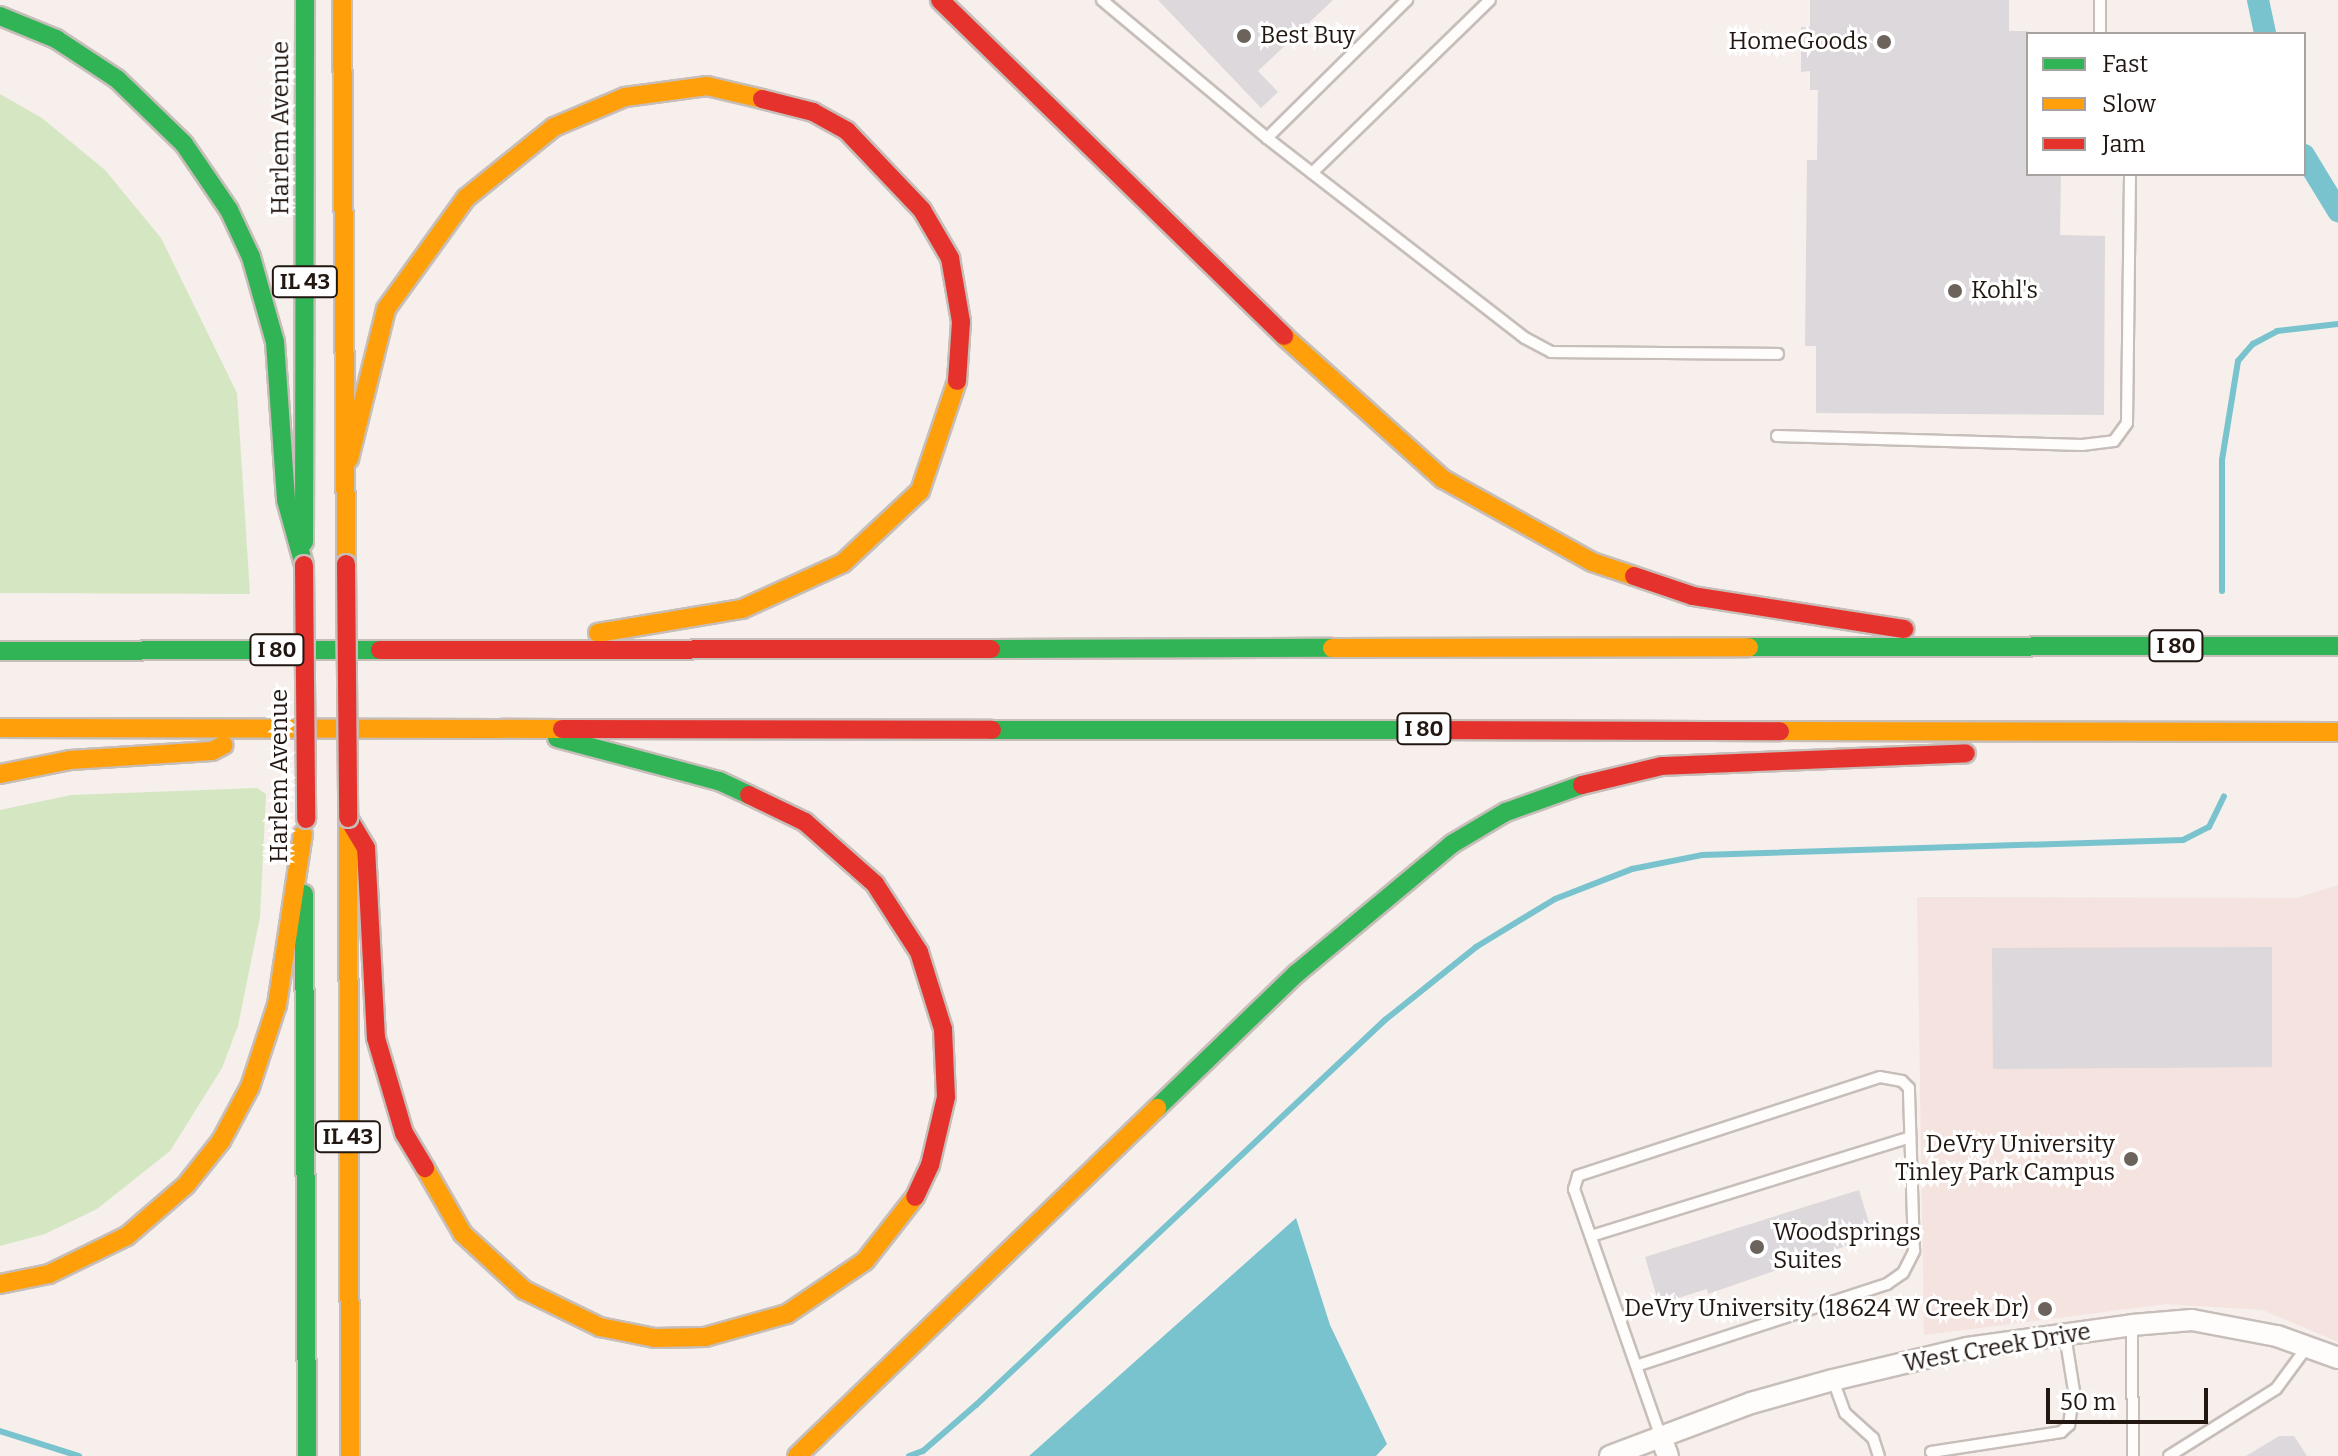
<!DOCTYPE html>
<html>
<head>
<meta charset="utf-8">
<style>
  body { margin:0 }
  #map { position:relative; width:2338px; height:1456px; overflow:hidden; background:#f6efeb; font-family:Bitter,serif }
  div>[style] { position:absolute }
  .education>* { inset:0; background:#f4e3de }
  .green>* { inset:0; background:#d5e7c2 }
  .water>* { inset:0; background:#79c3ce }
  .stream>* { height:6px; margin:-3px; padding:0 3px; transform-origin:3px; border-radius:3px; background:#79c3ce }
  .canal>* { height:22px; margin:-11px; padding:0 11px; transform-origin:11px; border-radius:11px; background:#79c3ce }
  .building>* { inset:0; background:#ddd8db }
  .roads { filter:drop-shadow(2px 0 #c7beb9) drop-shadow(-2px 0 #c7beb9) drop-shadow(0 2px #c7beb9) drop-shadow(0 -2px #c7beb9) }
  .lane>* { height:10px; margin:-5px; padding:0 5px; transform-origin:5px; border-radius:5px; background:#fefdfc }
  .street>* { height:20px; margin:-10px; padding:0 10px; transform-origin:10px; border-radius:10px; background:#fefdfc }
  .fast>* { height:18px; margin:-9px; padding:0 9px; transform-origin:9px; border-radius:9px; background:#30b455 }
  .slow>* { height:18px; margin:-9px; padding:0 9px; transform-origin:9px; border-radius:9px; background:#ff9f0a }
  .jam>* { height:18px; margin:-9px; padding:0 9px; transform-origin:9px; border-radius:9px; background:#e5322d }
  .bridges { filter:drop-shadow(2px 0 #c7beb9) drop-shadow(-2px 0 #c7beb9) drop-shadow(0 2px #c7beb9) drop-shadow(0 -2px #c7beb9) }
  .jam-bridge>* { height:18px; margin:-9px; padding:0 9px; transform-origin:9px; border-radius:9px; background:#e5322d }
  .dots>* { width:22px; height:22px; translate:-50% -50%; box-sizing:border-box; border:4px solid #fff; border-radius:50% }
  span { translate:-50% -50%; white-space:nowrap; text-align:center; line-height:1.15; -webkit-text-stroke:6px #fff; paint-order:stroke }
  .shield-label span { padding:2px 6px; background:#fff; border:2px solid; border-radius:6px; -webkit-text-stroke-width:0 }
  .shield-label { font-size:22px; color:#221711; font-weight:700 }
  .poi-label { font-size:24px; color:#221711 }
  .left { translate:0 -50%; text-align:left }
  .right { translate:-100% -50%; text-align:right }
  .street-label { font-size:24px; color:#221711 }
  .legend { position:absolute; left:2026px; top:32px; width:280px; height:144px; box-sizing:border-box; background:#fff; border:2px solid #a7a2a0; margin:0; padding:10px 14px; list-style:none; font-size:24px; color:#221711 }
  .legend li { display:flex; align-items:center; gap:16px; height:40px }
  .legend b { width:40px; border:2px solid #a7a2a0 }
  .scale { position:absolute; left:2046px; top:1388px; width:162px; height:36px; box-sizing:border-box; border:4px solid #221711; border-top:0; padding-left:10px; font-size:24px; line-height:28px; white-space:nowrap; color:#221711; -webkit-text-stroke:6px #fff; paint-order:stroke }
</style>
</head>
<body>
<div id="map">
  <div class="education">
    <i style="clip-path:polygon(2338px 885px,2338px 1342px,2263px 1310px,2166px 1304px,1924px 1335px,1917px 897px,2296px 898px)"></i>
  </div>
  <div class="green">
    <i style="clip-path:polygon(0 94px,42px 118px,105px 170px,161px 238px,237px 393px,250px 594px,0 593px)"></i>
    <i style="clip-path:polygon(257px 788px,266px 794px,260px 917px,238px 1026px,222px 1068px,170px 1151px,97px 1209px,45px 1234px,0 1246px,0 810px,71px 795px)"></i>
  </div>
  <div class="water">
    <i style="clip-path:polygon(1296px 1218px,1330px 1325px,1387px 1444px,1376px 1456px,1029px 1456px)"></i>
  </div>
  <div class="stream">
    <i style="left:2222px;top:591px;width:131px;rotate:-90deg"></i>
    <i style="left:2222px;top:460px;width:100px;rotate:-80.8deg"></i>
    <i style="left:2238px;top:361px;width:23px;rotate:-49deg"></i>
    <i style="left:2253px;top:344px;width:27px;rotate:-28deg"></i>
    <i style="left:2277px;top:331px;width:61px;rotate:-6.5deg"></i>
    <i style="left:0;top:1431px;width:83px;rotate:17.6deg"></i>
    <i style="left:909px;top:1456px;width:15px;rotate:-20deg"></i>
    <i style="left:923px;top:1451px;width:70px;rotate:-41deg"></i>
    <i style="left:976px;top:1405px;width:562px;rotate:-43.27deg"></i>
    <i style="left:1385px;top:1020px;width:117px;rotate:-38.7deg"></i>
    <i style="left:1476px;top:947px;width:92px;rotate:-31.3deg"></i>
    <i style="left:1555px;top:899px;width:83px;rotate:-21.3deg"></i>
    <i style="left:1632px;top:869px;width:71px;rotate:-11.3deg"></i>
    <i style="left:1702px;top:855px;width:481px;rotate:-1.8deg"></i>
    <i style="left:2183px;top:840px;width:29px;rotate:-27deg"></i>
    <i style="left:2209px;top:827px;width:34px;rotate:-64deg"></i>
  </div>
  <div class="canal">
    <i style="left:2258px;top:0;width:35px;rotate:78deg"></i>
    <i style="left:2304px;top:155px;width:66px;rotate:58.7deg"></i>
  </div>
  <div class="building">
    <i style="clip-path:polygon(1158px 0,1333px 0,1258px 71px,1278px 92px,1261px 108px)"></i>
    <i style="clip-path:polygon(1810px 0,2009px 0,2009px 31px,2028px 31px,2028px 174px,2061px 174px,2060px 235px,2105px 236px,2104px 415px,1816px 413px,1816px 346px,1805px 346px,1807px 160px,1817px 160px,1818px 90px,1810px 90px,1810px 71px,1801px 72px,1801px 27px,1810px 27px)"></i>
    <i style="clip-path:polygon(2272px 947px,2272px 1067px,1993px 1069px,1992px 948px)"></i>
    <i style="clip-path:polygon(1859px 1190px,1869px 1223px,1861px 1225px,1866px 1239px,1708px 1294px,1707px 1289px,1659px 1304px,1645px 1257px)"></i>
    <i style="clip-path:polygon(2279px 1436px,2294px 1436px,2307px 1456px,2246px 1456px)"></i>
  </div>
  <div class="roads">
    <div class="lane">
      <i style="left:1102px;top:0;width:215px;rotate:39.9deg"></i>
      <i style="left:1267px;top:138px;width:326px;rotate:37.8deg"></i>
      <i style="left:1525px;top:338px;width:30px;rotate:28deg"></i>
      <i style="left:1551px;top:352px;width:227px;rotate:0.5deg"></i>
      <i style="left:2100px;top:0;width:34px;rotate:90deg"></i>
      <i style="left:1267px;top:138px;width:197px;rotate:-44.6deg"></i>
      <i style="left:1312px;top:173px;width:248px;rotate:-44.2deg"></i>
      <i style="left:1777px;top:436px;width:305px;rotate:1.7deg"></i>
      <i style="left:2082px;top:445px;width:32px;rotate:-7deg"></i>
      <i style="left:2114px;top:441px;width:22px;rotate:-54deg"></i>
      <i style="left:2127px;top:423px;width:249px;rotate:-89.3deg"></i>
      <i style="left:1591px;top:1236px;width:334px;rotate:-17.2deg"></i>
      <i style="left:2132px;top:1325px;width:131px;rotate:89.6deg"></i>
      <i style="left:1639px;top:1365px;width:261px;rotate:-18.1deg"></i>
      <i style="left:1887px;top:1284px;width:19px;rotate:-35deg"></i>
      <i style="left:1903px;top:1273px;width:25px;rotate:-63deg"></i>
      <i style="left:1914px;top:1251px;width:163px;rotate:-91.8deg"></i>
      <i style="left:1909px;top:1088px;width:10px;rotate:-135deg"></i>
      <i style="left:1902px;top:1081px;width:22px;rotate:-170deg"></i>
      <i style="left:1880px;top:1077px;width:318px;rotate:161.9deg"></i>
      <i style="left:1578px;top:1176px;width:14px;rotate:107deg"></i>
      <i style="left:1574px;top:1189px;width:263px;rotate:70.7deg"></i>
      <i style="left:1833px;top:1380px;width:35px;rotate:70deg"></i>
      <i style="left:1845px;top:1413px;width:38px;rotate:42deg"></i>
      <i style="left:1873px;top:1438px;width:19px;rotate:72deg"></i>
      <i style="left:1931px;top:1452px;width:132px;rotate:-8.7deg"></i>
      <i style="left:2061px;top:1432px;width:11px;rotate:-41deg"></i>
      <i style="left:2069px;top:1425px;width:34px;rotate:-82deg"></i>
      <i style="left:2074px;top:1391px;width:57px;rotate:-99.1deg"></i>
      <i style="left:2169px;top:1456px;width:126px;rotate:-32.1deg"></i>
      <i style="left:2276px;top:1389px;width:52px;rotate:-53.6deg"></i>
    </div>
    <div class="street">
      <i style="left:1661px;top:1437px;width:20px;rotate:70deg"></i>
      <i style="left:1610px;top:1456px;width:151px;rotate:-20.6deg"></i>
      <i style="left:1751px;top:1403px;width:85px;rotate:-15.7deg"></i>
      <i style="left:1833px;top:1380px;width:138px;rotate:-13.4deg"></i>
      <i style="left:1967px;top:1348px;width:167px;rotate:-7.9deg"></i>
      <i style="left:2132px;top:1325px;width:60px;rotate:-4.8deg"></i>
      <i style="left:2192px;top:1320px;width:86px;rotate:10.7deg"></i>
      <i style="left:2277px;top:1336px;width:65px;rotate:19.8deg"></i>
    </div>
    <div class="fast">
      <i style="left:0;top:16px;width:61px;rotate:22.3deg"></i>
      <i style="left:56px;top:39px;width:73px;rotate:33.3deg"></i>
      <i style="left:117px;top:79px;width:93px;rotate:44.1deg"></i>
      <i style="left:184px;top:144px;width:80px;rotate:55.7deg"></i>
      <i style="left:229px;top:210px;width:52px;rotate:64.9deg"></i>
      <i style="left:251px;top:257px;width:88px;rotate:74.2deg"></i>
      <i style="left:275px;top:342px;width:158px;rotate:86deg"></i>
      <i style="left:286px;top:500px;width:67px;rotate:74.5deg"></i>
      <i style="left:304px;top:542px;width:542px;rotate:-89.89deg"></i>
      <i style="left:1749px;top:647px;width:589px;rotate:-0.1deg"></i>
      <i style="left:991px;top:649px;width:341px;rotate:-0.2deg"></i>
      <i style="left:0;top:651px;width:380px;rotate:-0.2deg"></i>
      <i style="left:992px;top:730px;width:426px"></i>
      <i style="left:557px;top:738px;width:168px;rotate:14.9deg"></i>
      <i style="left:719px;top:781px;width:33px;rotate:25deg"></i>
      <i style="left:304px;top:894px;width:562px;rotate:89.69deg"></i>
      <i style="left:1157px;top:1108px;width:193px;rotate:-44deg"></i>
      <i style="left:1296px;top:974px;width:203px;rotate:-39.8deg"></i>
      <i style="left:1452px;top:844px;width:63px;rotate:-30.7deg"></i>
      <i style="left:1506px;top:812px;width:81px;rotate:-19.6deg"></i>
    </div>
    <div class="slow">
      <i style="left:342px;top:0;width:564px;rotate:89.59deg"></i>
      <i style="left:1284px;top:336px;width:214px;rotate:42deg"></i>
      <i style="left:1443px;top:479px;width:171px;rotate:29.1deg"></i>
      <i style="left:1592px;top:562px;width:44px;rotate:18.4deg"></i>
      <i style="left:349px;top:459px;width:154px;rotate:-76.1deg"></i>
      <i style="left:386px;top:309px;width:137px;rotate:-54.2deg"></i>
      <i style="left:466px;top:198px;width:113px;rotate:-38.9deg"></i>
      <i style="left:554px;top:127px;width:77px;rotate:-22.9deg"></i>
      <i style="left:625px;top:97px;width:83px;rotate:-7.6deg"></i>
      <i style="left:707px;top:86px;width:57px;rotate:13.3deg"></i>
      <i style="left:598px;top:633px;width:146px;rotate:-9.5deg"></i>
      <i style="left:742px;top:609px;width:111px;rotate:-24.5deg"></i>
      <i style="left:843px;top:563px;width:105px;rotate:-43.1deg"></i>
      <i style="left:920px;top:491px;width:116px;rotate:-71.4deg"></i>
      <i style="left:1332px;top:648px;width:417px;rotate:-0.1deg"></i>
      <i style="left:0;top:728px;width:562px;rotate:0.1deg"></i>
      <i style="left:1780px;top:731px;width:558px;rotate:0.1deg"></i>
      <i style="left:0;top:774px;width:71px;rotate:-11.3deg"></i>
      <i style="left:70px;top:760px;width:142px;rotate:-3.6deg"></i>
      <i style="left:212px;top:751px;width:13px;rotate:-27deg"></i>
      <i style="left:348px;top:818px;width:638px;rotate:89.82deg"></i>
      <i style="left:425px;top:1168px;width:76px;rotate:60.1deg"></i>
      <i style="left:463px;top:1234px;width:83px;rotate:42.6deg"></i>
      <i style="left:524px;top:1290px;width:85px;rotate:26deg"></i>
      <i style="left:600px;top:1327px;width:56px;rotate:11.3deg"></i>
      <i style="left:655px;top:1338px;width:50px;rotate:-1.1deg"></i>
      <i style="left:705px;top:1337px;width:85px;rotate:-15.7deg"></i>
      <i style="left:787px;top:1314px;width:94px;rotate:-34.2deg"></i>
      <i style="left:865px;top:1261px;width:81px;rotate:-52deg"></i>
      <i style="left:0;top:1284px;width:50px;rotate:-11.5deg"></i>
      <i style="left:49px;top:1274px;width:87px;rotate:-26deg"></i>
      <i style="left:127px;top:1236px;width:78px;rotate:-40.8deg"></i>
      <i style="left:186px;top:1185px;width:56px;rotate:-51.5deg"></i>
      <i style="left:221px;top:1141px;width:61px;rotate:-61.8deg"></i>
      <i style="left:250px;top:1087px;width:86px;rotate:-71.8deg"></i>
      <i style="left:277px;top:1005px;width:173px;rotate:-81.4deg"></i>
      <i style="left:797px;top:1456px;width:501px;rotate:-44.03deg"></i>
    </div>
    <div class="jam">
      <i style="left:940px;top:0;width:481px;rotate:44.3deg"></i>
      <i style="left:762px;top:99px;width:53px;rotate:14.3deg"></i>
      <i style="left:813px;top:112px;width:39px;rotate:29deg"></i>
      <i style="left:847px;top:131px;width:109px;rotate:46.5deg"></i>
      <i style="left:922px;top:210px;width:56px;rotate:59.7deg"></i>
      <i style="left:950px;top:258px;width:65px;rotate:80.2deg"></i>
      <i style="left:961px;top:322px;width:59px;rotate:93.9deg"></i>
      <i style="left:1634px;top:576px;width:62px;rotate:18.7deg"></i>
      <i style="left:1693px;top:596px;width:214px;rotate:8.9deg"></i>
      <i style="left:380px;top:650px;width:611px;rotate:-0.09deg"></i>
      <i style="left:562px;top:729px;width:430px;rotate:0.1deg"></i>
      <i style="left:1418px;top:730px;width:362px;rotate:0.2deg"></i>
      <i style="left:1582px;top:785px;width:82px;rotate:-13.4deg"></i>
      <i style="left:1662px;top:766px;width:304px;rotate:-2.4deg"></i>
      <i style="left:749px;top:795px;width:62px;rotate:25.7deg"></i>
      <i style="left:805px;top:822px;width:94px;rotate:41.5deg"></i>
      <i style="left:875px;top:884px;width:81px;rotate:57.1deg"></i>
      <i style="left:919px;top:952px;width:81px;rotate:72.7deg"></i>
      <i style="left:943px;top:1029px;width:68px;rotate:87.5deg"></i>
      <i style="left:946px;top:1097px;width:70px;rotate:103.2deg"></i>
      <i style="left:930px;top:1165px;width:35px;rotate:115deg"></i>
      <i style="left:348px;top:818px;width:35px;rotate:59deg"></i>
      <i style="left:366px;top:848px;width:190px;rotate:87deg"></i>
      <i style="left:376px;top:1038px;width:99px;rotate:73.6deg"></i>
      <i style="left:404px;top:1133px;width:41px;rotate:59deg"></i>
    </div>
  </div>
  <div class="bridges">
    <div class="jam-bridge">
      <i style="left:346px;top:564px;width:254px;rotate:89.5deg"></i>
      <i style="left:304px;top:565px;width:254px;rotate:89.5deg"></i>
    </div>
  </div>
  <div class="dots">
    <i style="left:1244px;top:36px;background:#6c635d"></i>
    <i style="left:1884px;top:42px;background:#6c635d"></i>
    <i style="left:1955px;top:291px;background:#6c635d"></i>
    <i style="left:2131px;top:1159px;background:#6c635d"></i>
    <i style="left:1757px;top:1247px;background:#6c635d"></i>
    <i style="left:2045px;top:1309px;background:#6c635d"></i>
  </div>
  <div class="shield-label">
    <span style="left:305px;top:282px">IL 43</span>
    <span style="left:2176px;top:646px">I 80</span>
    <span style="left:277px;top:650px">I 80</span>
    <span style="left:1424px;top:729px">I 80</span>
    <span style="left:348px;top:1137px">IL 43</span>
  </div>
  <div class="poi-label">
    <span class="left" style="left:1260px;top:36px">Best Buy</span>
    <span class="right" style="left:1868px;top:42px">HomeGoods</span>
    <span class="left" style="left:1971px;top:291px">Kohl's</span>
    <span class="right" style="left:2115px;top:1159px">DeVry University<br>Tinley Park Campus</span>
    <span class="left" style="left:1773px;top:1247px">Woodsprings<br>Suites</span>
    <span class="right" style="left:2029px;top:1309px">DeVry University (18624 W Creek Dr)</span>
  </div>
  <div class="street-label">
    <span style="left:281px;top:128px;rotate:-90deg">Harlem Avenue</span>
    <span style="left:280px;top:776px;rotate:-90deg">Harlem Avenue</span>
    <span style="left:1997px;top:1348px;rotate:-10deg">West Creek Drive</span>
  </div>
  <ul class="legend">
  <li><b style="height:10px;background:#30b455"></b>Fast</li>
  <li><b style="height:10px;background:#ff9f0a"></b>Slow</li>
  <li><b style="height:10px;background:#e5322d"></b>Jam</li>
  </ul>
  <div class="scale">50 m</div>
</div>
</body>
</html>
